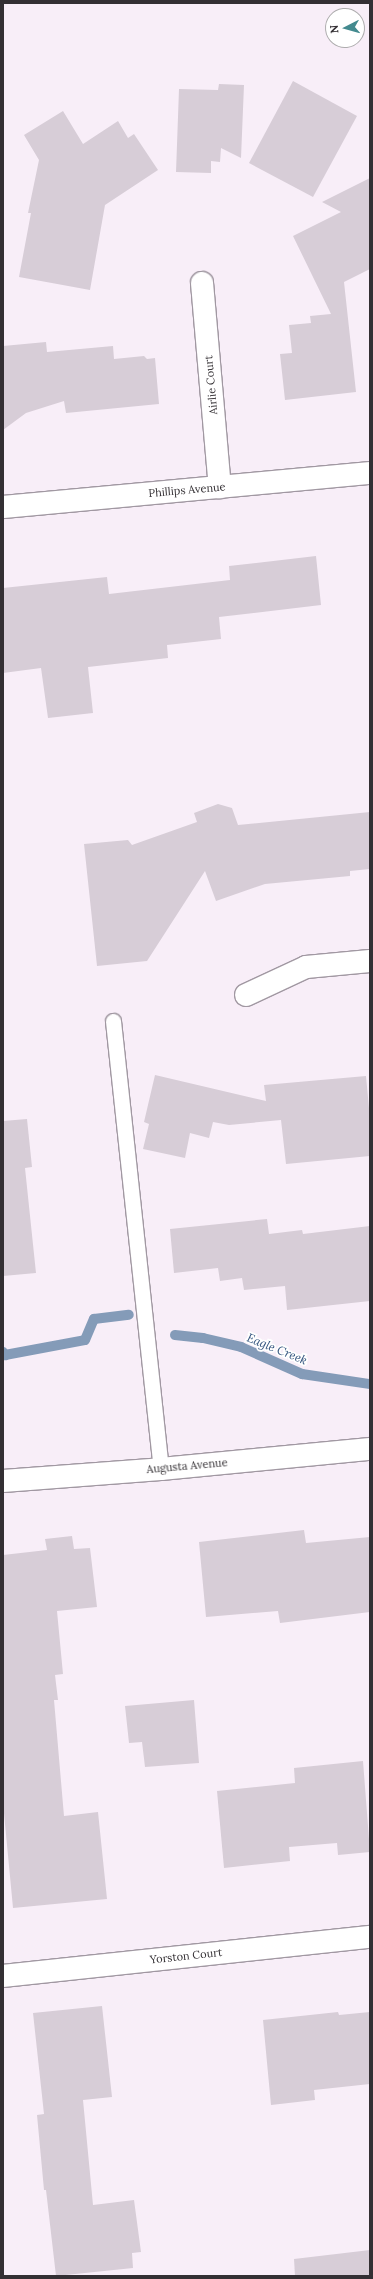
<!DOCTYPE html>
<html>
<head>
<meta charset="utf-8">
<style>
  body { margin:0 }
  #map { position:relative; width:373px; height:2279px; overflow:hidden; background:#f8eef8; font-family:Lora,serif }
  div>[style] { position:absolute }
  .stream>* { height:10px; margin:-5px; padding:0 5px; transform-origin:5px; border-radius:5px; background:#849bb8 }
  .building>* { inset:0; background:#d7cdd7 }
  .roads { filter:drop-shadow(1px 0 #a198a2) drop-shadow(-1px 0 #a198a2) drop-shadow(0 1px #a198a2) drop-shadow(0 -1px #a198a2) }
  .service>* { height:15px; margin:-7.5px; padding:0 7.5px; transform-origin:7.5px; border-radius:7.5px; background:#fff }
  .minor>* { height:22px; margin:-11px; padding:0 11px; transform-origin:11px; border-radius:11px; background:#fff }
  span { translate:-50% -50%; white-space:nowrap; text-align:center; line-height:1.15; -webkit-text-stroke:3.5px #fff; paint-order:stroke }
  .street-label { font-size:11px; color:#332f33 }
  .water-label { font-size:12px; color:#33547e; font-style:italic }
  .frame { position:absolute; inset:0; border:4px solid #332f33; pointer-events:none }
  .north { position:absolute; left:325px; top:8px; width:40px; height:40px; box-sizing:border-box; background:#fff; border:1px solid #adacad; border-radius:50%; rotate:264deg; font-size:11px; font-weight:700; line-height:16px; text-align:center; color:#332f33 }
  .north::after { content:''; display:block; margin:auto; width:14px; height:18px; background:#438a8f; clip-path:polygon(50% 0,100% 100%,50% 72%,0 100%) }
</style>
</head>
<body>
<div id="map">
  <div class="stream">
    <i style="left:175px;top:1335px;width:28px;rotate:6deg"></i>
    <i style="left:203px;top:1338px;width:39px;rotate:13deg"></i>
    <i style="left:241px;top:1347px;width:67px;rotate:23.9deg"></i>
    <i style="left:302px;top:1374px;width:69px;rotate:8.4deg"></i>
    <i style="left:3px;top:1352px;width:4px;rotate:56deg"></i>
    <i style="left:5px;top:1355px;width:81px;rotate:-10.6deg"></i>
    <i style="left:85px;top:1340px;width:23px;rotate:-67deg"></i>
    <i style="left:94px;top:1319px;width:35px;rotate:-7deg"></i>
  </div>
  <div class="building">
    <i style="clip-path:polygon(293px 81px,357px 116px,313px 197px,249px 163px)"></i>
    <i style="clip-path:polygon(219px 84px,244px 85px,241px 158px,221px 148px,220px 162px,211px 161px,211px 173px,176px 172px,179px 89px,218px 90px)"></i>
    <i style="clip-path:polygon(63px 111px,83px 144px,118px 121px,128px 138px,134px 134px,158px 170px,105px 205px,90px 290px,19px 277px,31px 213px,28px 213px,39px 160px,24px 135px)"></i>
    <i style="clip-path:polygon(370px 178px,370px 269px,344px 282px,356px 392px,285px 400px,280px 354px,292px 353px,289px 325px,311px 323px,310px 316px,331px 314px,293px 236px,341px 212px,322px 202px)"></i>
    <i style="clip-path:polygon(46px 342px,47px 352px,113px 346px,114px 359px,144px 356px,147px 359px,155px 358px,159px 404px,66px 413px,64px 401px,26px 413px,3px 430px,3px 346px)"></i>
    <i style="clip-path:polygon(316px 556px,321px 605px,219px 617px,221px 639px,167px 645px,168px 658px,88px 667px,93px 713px,48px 718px,41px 668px,3px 673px,3px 588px,107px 577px,109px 594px,230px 580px,229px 566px)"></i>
    <i style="clip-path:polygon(218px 804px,232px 808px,238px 825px,370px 812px,370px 869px,350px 871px,350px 876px,265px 884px,216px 901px,205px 871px,147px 961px,97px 966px,84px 844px,128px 840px,132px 845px,197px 822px,194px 813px)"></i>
    <i style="clip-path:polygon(155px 1075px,266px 1101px,264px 1085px,366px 1076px,370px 1119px,370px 1156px,286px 1164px,281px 1120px,229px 1125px,213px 1122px,209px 1138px,190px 1133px,185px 1158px,143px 1149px,149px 1124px,144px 1122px)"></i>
    <i style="clip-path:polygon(27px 1119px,32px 1167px,25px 1168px,36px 1273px,3px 1276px,3px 1121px)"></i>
    <i style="clip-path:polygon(267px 1219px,269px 1234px,302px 1230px,303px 1234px,370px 1226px,370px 1301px,287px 1310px,285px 1286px,244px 1290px,242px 1278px,220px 1281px,218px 1268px,174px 1273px,170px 1229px)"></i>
    <i style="clip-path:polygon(304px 1530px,306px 1543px,370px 1537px,370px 1612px,280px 1623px,278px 1611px,206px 1617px,199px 1542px)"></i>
    <i style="clip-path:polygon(72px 1536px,74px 1549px,90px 1548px,97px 1607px,57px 1611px,63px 1674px,55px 1675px,58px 1700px,54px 1700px,64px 1816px,98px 1812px,107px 1899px,13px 1908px,3px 1803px,3px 1555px,47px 1550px,45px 1539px)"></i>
    <i style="clip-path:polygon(194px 1700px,199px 1763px,145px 1767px,142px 1742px,129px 1743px,125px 1706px)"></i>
    <i style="clip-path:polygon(363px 1761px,370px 1852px,338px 1855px,337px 1843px,289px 1847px,290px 1861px,224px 1868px,217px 1791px,295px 1783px,294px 1768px)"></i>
    <i style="clip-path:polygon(102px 2006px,112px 2097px,83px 2100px,93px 2205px,134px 2200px,141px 2252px,132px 2253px,133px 2268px,56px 2276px,46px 2190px,44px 2190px,37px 2115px,44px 2114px,33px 2013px)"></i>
    <i style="clip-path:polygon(338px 2012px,339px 2015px,370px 2012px,370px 2084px,314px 2090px,315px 2100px,271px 2105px,263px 2020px)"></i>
    <i style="clip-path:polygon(370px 2250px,370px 2276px,295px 2276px,294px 2259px)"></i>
  </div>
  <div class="roads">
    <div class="service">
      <i style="left:113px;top:1021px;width:451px;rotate:83.9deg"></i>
    </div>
    <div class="minor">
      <i style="left:202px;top:283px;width:205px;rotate:85deg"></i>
      <i style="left:3px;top:507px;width:369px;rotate:-5.3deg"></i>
      <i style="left:246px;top:995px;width:66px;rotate:-25deg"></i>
      <i style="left:306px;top:967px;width:64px;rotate:-5.4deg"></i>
      <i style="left:3px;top:1481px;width:158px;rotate:-4.3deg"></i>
      <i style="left:161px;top:1469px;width:210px;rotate:-5.5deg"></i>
      <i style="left:3px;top:1976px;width:369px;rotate:-6.1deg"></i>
    </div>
  </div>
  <div class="street-label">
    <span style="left:211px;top:385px;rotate:-95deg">Airlie Court</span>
    <span style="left:187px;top:490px;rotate:-5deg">Phillips Avenue</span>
    <span style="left:187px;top:1466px;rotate:-5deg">Augusta Avenue</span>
    <span style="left:186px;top:1956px;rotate:-6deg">Yorston Court</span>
  </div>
  <div class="water-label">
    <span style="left:277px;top:1349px;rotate:22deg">Eagle Creek</span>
  </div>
  <div class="frame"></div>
  <div class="north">N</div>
</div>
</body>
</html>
